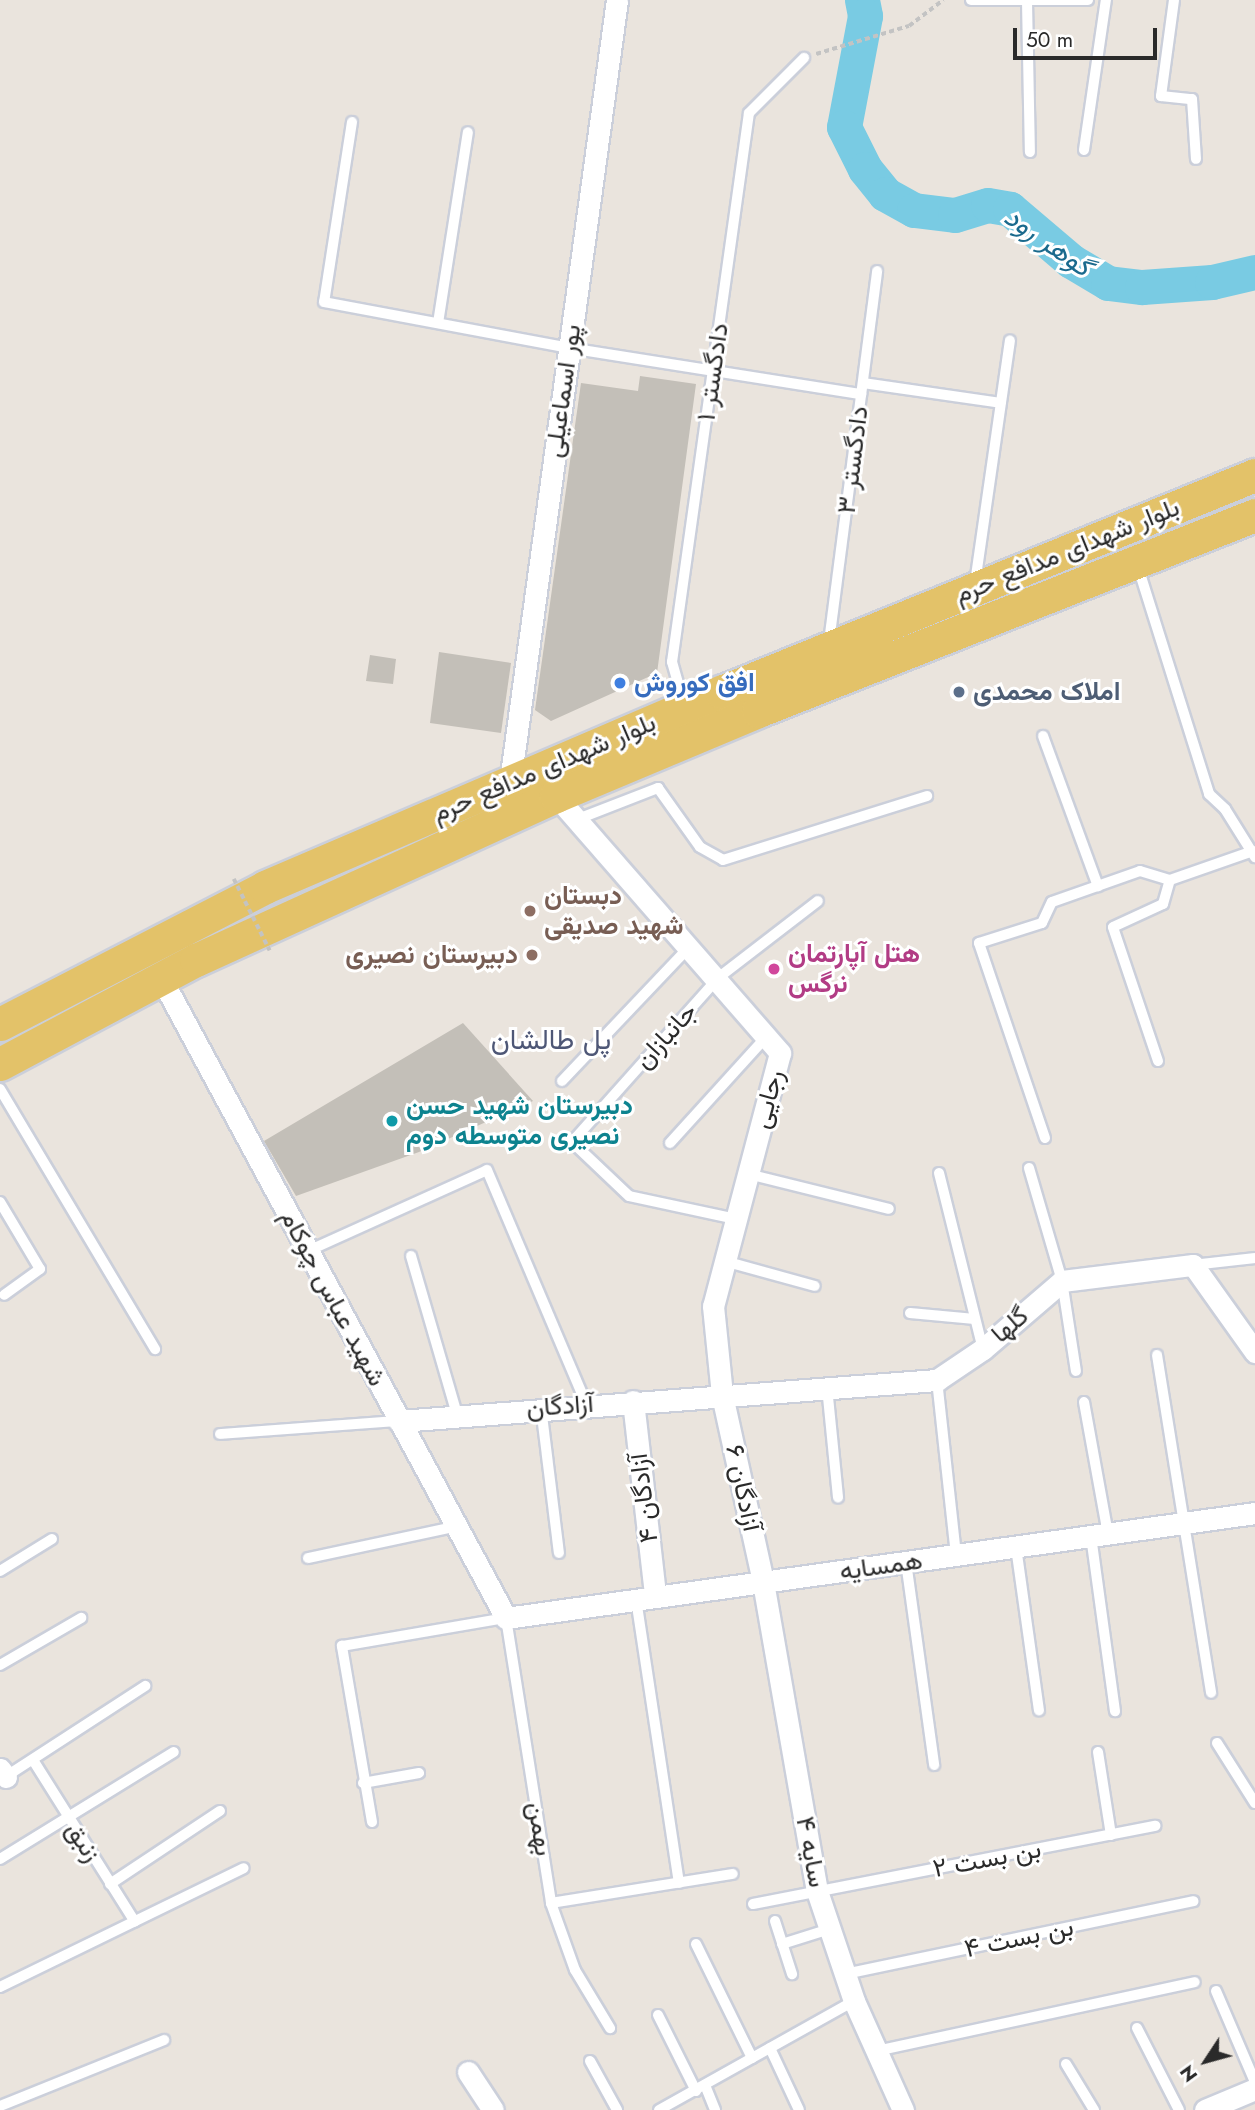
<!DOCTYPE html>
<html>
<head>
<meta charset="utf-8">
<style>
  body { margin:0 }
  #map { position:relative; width:1255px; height:2110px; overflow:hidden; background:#eae4dd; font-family:Jost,Vazirmatn,sans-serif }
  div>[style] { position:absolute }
  .river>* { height:35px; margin:-17.5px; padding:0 17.5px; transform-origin:17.5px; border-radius:17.5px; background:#79cbe3 }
  .building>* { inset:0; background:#c3bfb8 }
  .path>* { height:3.5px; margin-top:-1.75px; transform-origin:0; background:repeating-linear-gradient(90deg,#c3c3c3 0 5px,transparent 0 8.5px) }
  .roads { filter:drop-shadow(2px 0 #cbcfda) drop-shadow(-2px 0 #cbcfda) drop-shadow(0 2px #cbcfda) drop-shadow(0 -2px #cbcfda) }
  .lane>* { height:10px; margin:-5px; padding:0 5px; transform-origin:5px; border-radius:5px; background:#fff }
  .street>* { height:21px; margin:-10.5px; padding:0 10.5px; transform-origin:10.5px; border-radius:10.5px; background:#fff }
  .primary>* { height:33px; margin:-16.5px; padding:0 16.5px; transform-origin:16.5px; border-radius:16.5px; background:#e3c269 }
  .path-bridge>* { height:3.5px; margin-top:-1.75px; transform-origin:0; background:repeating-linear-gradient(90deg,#c3c3c3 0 5px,transparent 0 8.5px) }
  .dots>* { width:19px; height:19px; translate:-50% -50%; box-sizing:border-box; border:4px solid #fff; border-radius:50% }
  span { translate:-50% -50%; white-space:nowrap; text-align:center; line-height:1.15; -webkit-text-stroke:6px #fff; paint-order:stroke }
  .street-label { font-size:26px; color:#2a2a2a }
  .shop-label { font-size:26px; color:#366cbe; font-weight:700 }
  .left { translate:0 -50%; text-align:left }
  .service-label { font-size:26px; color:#4e5e75; font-weight:700 }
  .education-label { font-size:26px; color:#785e54; font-weight:700 }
  .right { translate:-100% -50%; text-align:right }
  .hotel-label { font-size:26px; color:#b23c85; font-weight:700 }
  .culture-label { font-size:26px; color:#0d838f; font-weight:700 }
  .water-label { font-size:28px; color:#1a6a8d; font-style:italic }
  .neighbourhood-label { font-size:28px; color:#4e5776 }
  .north { position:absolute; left:1171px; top:2026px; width:70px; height:70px; -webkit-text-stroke:5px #fff; paint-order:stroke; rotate:234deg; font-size:19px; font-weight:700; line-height:28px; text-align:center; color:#2a2a2a }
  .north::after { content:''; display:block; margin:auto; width:24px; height:32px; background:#2a2a2a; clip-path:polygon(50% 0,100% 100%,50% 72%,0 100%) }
  .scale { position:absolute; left:1013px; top:28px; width:144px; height:32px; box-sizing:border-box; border:4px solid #2a2a2a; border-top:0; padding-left:9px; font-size:21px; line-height:24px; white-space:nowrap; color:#2a2a2a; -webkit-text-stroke:5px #fff; paint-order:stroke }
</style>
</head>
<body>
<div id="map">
  <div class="river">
    <i style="left:862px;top:0;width:16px;rotate:79deg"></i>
    <i style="left:865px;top:16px;width:113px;rotate:100.7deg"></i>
    <i style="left:844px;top:127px;width:47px;rotate:63.4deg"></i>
    <i style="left:865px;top:169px;width:32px;rotate:51deg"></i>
    <i style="left:885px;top:194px;width:33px;rotate:29deg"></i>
    <i style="left:914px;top:210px;width:41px;rotate:7deg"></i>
    <i style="left:955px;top:215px;width:34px;rotate:-17deg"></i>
    <i style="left:988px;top:205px;width:22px;rotate:10deg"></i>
    <i style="left:1010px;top:209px;width:80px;rotate:40.4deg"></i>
    <i style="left:1071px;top:261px;width:43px;rotate:30.7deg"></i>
    <i style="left:1108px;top:283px;width:34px;rotate:7deg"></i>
    <i style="left:1142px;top:287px;width:70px;rotate:-4.1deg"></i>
    <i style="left:1212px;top:282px;width:44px;rotate:-13.1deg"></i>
  </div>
  <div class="building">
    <i style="clip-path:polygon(640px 376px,696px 384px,657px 673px,551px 721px,535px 710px,581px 383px,638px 391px)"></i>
    <i style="clip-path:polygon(439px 652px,511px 663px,501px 733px,430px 723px)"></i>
    <i style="clip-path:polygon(370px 655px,396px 659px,393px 684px,366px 681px)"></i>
    <i style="clip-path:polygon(463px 1023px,533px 1101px,419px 1152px,296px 1196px,264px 1141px)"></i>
  </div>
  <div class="path">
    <i style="left:816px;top:54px;width:97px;rotate:-16.8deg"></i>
    <i style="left:909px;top:26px;width:43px;rotate:-37.4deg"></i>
  </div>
  <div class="roads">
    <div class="lane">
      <i style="left:971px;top:0;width:117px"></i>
      <i style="left:1174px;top:0;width:97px;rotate:97.7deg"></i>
      <i style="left:1161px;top:96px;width:31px;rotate:6deg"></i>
      <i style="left:1192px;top:99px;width:60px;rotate:86.2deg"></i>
      <i style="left:1027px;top:1px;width:151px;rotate:88.9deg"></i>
      <i style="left:352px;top:122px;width:182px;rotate:98.8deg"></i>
      <i style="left:324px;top:302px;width:249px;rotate:10.6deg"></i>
      <i style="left:569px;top:348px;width:296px;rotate:9deg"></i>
      <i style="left:1084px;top:150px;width:152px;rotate:-81.7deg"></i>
      <i style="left:438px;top:323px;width:193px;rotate:-81.1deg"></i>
      <i style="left:863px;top:383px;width:139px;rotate:8.2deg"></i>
      <i style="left:1138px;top:567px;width:238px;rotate:72.6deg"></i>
      <i style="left:1209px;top:794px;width:22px;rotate:43deg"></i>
      <i style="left:1225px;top:809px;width:57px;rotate:58deg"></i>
      <i style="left:975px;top:583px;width:245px;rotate:-81.8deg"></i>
      <i style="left:829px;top:642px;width:374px;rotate:-82.6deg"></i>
      <i style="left:684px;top:704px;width:44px;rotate:-105.9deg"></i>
      <i style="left:672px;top:662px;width:554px;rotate:-82.02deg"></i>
      <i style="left:749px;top:113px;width:78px;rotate:-45deg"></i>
      <i style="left:1043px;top:736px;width:160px;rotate:69.9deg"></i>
      <i style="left:578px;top:819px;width:86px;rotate:-21.2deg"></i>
      <i style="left:658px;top:788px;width:72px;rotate:54.6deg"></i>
      <i style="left:700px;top:847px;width:26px;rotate:29deg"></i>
      <i style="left:723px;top:860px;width:214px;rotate:-17.4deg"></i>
      <i style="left:1170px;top:880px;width:88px;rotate:-19.3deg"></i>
      <i style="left:1158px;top:1061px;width:141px;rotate:-108.6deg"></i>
      <i style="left:1113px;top:927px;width:55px;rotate:-24.7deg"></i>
      <i style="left:1163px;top:904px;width:25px;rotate:-74deg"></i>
      <i style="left:562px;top:1081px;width:186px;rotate:-46.5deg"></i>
      <i style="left:0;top:1089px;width:303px;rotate:59.2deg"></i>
      <i style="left:1045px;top:1138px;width:206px;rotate:-108.7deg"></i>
      <i style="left:979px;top:943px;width:66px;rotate:-17.6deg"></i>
      <i style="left:1042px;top:923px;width:23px;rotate:-65deg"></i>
      <i style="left:1052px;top:902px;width:93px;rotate:-19.4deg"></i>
      <i style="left:1140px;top:871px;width:31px;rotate:17deg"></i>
      <i style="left:670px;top:1143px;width:144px;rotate:-47.8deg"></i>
      <i style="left:1029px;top:1168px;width:118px;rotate:73.7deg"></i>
      <i style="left:1062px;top:1281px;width:91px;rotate:81.2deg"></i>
      <i style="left:939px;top:1173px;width:181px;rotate:76deg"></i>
      <i style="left:748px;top:1174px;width:145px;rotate:13.9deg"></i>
      <i style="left:0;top:1202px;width:78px;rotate:59.2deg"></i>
      <i style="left:40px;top:1269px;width:44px;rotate:144.2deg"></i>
      <i style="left:736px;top:1219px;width:109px;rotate:-167.9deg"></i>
      <i style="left:629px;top:1196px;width:79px;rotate:-136.5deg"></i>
      <i style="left:572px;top:1142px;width:220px;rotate:-48.3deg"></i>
      <i style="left:718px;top:978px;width:126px;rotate:-37.6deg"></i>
      <i style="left:308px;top:1251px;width:196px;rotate:-24.3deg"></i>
      <i style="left:487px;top:1170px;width:253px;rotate:67deg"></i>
      <i style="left:411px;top:1256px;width:165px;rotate:73.8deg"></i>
      <i style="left:724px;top:1261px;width:94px;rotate:15.4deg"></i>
      <i style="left:1193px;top:1265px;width:62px;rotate:-6.4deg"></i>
      <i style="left:910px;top:1313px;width:65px;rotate:5.3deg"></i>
      <i style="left:1157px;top:1355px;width:342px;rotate:80.9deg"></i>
      <i style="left:937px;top:1380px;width:176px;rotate:83.8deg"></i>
      <i style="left:827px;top:1387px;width:111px;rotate:84.3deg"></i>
      <i style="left:1084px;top:1402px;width:134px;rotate:79.7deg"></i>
      <i style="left:541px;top:1407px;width:147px;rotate:83deg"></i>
      <i style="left:220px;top:1434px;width:179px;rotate:-4.2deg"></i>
      <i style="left:1091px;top:1536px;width:177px;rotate:82.2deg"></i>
      <i style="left:1016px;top:1547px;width:165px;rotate:82deg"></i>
      <i style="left:308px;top:1558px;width:154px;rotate:-12deg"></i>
      <i style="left:906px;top:1562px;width:205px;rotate:82.1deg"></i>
      <i style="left:0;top:1571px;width:61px;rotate:-31.6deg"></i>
      <i style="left:636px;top:1599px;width:287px;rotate:81.4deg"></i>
      <i style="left:0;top:1665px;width:94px;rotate:-30.1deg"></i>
      <i style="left:1217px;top:1743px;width:71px;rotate:57.7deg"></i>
      <i style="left:1098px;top:1752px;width:84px;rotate:81.1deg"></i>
      <i style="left:33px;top:1760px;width:191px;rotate:57.8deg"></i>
      <i style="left:2px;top:1779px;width:171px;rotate:-33deg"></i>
      <i style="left:363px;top:1783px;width:57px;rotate:-10.1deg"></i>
      <i style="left:372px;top:1822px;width:179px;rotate:-99.7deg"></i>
      <i style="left:342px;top:1646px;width:166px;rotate:-9.7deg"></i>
      <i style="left:506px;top:1618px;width:289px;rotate:81deg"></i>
      <i style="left:551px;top:1903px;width:71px;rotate:70.3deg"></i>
      <i style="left:575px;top:1970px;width:68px;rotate:58.9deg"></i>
      <i style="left:0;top:1859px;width:204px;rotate:-31.6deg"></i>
      <i style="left:110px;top:1884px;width:132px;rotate:-33.6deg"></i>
      <i style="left:551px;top:1903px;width:184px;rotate:-9.1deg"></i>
      <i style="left:753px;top:1904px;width:410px;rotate:-11deg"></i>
      <i style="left:775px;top:1921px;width:56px;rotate:72.2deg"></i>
      <i style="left:696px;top:1944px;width:127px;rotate:63.8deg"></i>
      <i style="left:782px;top:1944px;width:50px;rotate:-17.4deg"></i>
      <i style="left:845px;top:1974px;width:356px;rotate:-11.8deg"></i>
      <i style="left:0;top:1987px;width:271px;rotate:-26deg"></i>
      <i style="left:1216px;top:1991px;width:99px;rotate:66.8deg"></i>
      <i style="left:658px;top:2015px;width:85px;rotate:63.4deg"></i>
      <i style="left:1137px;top:2028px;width:92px;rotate:62.9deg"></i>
      <i style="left:770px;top:2048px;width:68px;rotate:64.9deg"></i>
      <i style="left:876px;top:2051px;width:326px;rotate:-12.2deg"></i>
      <i style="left:590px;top:2061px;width:56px;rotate:61.1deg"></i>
      <i style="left:1066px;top:2064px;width:54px;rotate:58.7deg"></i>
      <i style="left:705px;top:2085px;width:27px;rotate:68deg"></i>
      <i style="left:0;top:2106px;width:177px;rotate:-21.9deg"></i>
      <i style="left:659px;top:2110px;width:223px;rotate:-29.2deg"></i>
    </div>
    <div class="street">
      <i style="left:510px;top:782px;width:789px;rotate:-82.21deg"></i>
      <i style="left:556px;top:796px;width:341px;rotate:48.9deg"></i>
      <i style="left:780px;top:1053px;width:262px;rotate:104.8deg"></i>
      <i style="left:713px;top:1306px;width:89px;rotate:84.2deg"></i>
      <i style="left:722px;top:1395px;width:191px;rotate:77.6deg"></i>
      <i style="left:763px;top:1582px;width:314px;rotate:80.1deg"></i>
      <i style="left:817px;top:1891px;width:116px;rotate:71.4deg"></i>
      <i style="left:854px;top:2001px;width:120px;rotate:65.8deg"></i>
      <i style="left:161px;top:978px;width:727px;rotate:61.67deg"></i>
      <i style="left:506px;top:1618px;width:756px;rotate:-7.98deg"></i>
      <i style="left:633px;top:1401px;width:195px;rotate:83.5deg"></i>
      <i style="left:399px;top:1421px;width:540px;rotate:-4.36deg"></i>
      <i style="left:937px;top:1380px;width:55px;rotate:-34deg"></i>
      <i style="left:983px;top:1349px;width:104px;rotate:-40.7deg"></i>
      <i style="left:1062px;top:1281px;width:132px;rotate:-7deg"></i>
      <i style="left:1193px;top:1265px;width:107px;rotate:54.5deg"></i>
      <i style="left:0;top:1769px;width:10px;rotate:53deg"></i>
      <i style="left:468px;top:2072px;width:45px;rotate:56.7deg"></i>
      <i style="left:1205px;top:2110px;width:54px;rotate:-22.8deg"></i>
    </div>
    <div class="primary">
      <i style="left:0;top:1024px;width:298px;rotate:-27.3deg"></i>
      <i style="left:265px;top:887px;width:496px;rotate:-23.2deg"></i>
      <i style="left:721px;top:692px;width:576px;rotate:-22.12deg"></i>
      <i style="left:0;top:1064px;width:222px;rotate:-28deg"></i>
      <i style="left:196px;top:960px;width:396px;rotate:-24.5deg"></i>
      <i style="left:556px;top:796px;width:219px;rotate:-22.8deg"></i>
      <i style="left:758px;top:711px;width:534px;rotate:-21.52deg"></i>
    </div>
  </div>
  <div class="path-bridge">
    <i style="left:234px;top:879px;width:80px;rotate:63.4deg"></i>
  </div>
  <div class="dots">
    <i style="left:620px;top:683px;background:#3f7fe0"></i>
    <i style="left:959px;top:692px;background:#5c6f8a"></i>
    <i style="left:530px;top:911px;background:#8d6e63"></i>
    <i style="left:532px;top:955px;background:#8d6e63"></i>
    <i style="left:774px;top:969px;background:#d1479c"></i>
    <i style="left:392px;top:1121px;background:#0f9aa8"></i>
  </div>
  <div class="street-label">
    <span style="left:713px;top:372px;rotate:-82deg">دادگستر ۱</span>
    <span style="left:563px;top:391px;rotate:-82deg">پور اسماعیلی</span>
    <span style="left:853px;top:460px;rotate:-83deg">دادگستر ۳</span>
    <span style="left:1067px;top:551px;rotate:-22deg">بلوار شهدای مدافع حرم</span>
    <span style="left:544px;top:768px;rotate:-23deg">بلوار شهدای مدافع حرم</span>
    <span style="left:666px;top:1036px;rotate:-48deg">جانبازان</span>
    <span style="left:768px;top:1099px;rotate:-75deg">رجایی</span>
    <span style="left:333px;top:1298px;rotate:62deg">شهید عباس چوکام</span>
    <span style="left:1010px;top:1325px;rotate:-41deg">گلها</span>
    <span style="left:560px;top:1406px;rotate:-4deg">آزادگان</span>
    <span style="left:743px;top:1488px;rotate:78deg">آزادگان ۶</span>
    <span style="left:644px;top:1498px;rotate:-97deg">آزادگان ۴</span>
    <span style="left:881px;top:1566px;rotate:-8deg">همسایه</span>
    <span style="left:540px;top:1829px;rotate:81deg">بهمن</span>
    <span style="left:83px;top:1842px;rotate:57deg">زنبق</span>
    <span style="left:811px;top:1852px;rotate:79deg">سایه ۴</span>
    <span style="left:987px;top:1859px;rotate:-11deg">بن بست ۲</span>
    <span style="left:1019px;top:1938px;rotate:-12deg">بن بست ۴</span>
  </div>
  <div class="shop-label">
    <span class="left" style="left:634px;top:683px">افق کوروش</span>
  </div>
  <div class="service-label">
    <span class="left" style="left:973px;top:692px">املاک محمدی</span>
  </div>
  <div class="education-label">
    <span class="left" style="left:544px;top:911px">دبستان<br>شهید صدیقی</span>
    <span class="right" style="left:518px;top:955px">دبیرستان نصیری</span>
  </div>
  <div class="hotel-label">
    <span class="left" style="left:788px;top:969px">هتل آپارتمان<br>نرگس</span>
  </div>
  <div class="culture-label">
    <span class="left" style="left:406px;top:1121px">دبیرستان شهید حسن<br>نصیری متوسطه دوم</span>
  </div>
  <div class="water-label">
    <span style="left:1048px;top:242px;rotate:35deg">گوهر رود</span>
  </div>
  <div class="neighbourhood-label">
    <span style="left:551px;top:1040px">پل طالشان</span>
  </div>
  <div class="north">N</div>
  <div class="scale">50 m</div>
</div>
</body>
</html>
